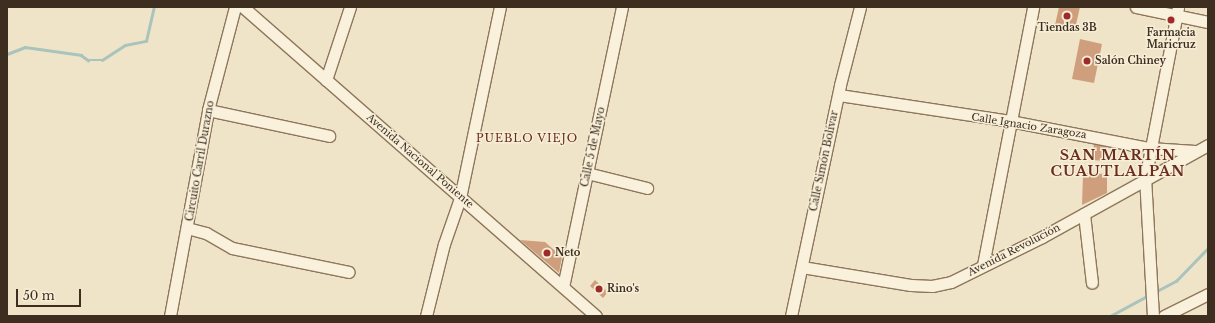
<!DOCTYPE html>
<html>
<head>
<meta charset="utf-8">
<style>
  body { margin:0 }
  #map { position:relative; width:1215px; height:323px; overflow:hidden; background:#f0e4c8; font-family:"Libre Baskerville",serif }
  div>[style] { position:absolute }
  .stream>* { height:2.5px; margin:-1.25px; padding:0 1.25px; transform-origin:1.25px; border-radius:1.25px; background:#a9c4bc }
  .building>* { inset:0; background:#cf9f7d }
  .roads { filter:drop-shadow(1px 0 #8d765c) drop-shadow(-1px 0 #8d765c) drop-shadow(0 1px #8d765c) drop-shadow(0 -1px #8d765c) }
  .minor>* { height:11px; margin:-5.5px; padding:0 5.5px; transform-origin:5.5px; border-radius:5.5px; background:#faf1dc }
  .dots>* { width:11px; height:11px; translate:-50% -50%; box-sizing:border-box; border:2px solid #f7eed8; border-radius:50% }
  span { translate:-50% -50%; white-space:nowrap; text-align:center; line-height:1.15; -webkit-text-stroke:3px #f7eed8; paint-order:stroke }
  .poi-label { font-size:10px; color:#3d2e20; font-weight:700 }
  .left { translate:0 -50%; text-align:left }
  .street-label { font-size:10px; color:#3d2e20 }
  .neighbourhood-label { font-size:11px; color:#6b2e1e; letter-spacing:1px }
  .district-label { font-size:14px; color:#6b2e1e; font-weight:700; letter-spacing:1px }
  .frame { position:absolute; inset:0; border:8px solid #3d2e20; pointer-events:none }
  .scale { position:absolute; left:16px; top:289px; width:65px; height:18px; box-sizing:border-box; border:2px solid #3d2e20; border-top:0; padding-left:5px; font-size:12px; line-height:14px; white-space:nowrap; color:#3d2e20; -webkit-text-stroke:3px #f7eed8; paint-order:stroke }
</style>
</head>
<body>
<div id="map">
  <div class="stream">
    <i style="left:7px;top:54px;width:19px;rotate:-21deg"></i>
    <i style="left:25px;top:47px;width:57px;rotate:8.1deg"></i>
    <i style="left:81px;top:55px;width:9px;rotate:36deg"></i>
    <i style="left:88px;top:60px;width:14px"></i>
    <i style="left:102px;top:60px;width:27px;rotate:-33deg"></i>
    <i style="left:125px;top:45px;width:21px;rotate:-11deg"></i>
    <i style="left:146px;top:41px;width:35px;rotate:-77deg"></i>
    <i style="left:1155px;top:292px;width:24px;rotate:-28deg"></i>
    <i style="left:1176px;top:281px;width:46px;rotate:-45.9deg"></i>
    <i style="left:1110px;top:316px;width:44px;rotate:-28.3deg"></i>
  </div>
  <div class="building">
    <i style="clip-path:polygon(1059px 7px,1080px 7px,1075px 29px,1055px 25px)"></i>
    <i style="clip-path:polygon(1080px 39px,1102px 44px,1094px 83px,1072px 79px)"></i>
    <i style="clip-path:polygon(1094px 144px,1107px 147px,1106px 161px,1092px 160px)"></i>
    <i style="clip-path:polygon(1083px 173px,1107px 174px,1107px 193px,1082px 205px)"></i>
    <i style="clip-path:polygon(520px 240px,545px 242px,562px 257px,559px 273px)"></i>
    <i style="clip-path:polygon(595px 280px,608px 292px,603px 298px,590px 286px)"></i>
  </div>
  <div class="roads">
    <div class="minor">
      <i style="left:243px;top:7px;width:469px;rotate:41.2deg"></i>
      <i style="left:1136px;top:7px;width:74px;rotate:11.8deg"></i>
      <i style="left:326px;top:80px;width:77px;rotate:-71.8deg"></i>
      <i style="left:839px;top:95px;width:173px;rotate:8.6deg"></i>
      <i style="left:1010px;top:121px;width:142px;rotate:11deg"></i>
      <i style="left:1149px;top:148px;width:46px;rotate:3.7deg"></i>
      <i style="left:208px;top:110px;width:124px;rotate:12.1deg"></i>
      <i style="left:587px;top:173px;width:62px;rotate:14deg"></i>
      <i style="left:1084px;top:214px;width:69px;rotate:83.4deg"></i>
      <i style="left:187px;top:228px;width:20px;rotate:15deg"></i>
      <i style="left:206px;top:233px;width:30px;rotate:30deg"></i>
      <i style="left:232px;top:248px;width:119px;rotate:11.6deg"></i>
      <i style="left:983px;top:265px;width:263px;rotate:-79deg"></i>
      <i style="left:802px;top:267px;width:110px;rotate:9.4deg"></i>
      <i style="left:911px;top:285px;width:21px;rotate:3deg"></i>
      <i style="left:932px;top:286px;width:19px;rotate:-12deg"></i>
      <i style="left:951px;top:282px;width:102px;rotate:-26.3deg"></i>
      <i style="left:1042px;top:237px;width:190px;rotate:-29deg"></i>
      <i style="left:563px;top:287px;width:286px;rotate:-78.1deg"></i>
      <i style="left:170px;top:316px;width:209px;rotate:-79.5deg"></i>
      <i style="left:208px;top:110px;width:106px;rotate:-75.3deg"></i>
      <i style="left:426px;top:316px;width:74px;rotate:-76deg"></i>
      <i style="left:444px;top:244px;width:49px;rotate:-70.8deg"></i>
      <i style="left:460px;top:198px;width:195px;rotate:-78.2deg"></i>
      <i style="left:791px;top:316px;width:236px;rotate:-78deg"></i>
      <i style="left:840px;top:85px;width:81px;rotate:-75.6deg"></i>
      <i style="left:1153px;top:316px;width:137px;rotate:-93.3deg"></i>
      <i style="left:1145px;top:179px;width:175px;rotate:-79.1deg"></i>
      <i style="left:1164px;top:316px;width:49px;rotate:-26.6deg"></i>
    </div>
  </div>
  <div class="dots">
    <i style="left:1067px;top:16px;background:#9e2a2b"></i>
    <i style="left:1171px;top:20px;background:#9e2a2b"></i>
    <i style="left:1087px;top:61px;background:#9e2a2b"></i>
    <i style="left:547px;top:253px;background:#9e2a2b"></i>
    <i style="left:599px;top:289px;background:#9e2a2b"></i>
  </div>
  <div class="poi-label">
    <span style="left:1067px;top:28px">Tiendas 3B</span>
    <span style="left:1171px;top:38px">Farmacia<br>Maricruz</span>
    <span class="left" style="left:1095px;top:61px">Salón Chiney</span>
    <span class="left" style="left:555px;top:253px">Neto</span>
    <span class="left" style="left:607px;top:289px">Rino's</span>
  </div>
  <div class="street-label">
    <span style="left:1029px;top:126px;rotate:9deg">Calle Ignacio Zaragoza</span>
    <span style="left:593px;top:147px;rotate:-78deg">Calle 5 de Mayo</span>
    <span style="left:200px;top:161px;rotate:-80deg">Circuito Carril Durazno</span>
    <span style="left:420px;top:161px;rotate:41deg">Avenida Nacional Poniente</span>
    <span style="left:824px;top:161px;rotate:-78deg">Calle Simón Bolívar</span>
    <span style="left:1014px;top:250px;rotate:-27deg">Avenida Revolución</span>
  </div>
  <div class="neighbourhood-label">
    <span style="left:527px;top:138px">PUEBLO VIEJO</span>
  </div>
  <div class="district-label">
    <span style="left:1118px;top:163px">SAN MARTÍN<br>CUAUTLALPAN</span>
  </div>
  <div class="frame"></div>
  <div class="scale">50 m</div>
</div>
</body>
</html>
